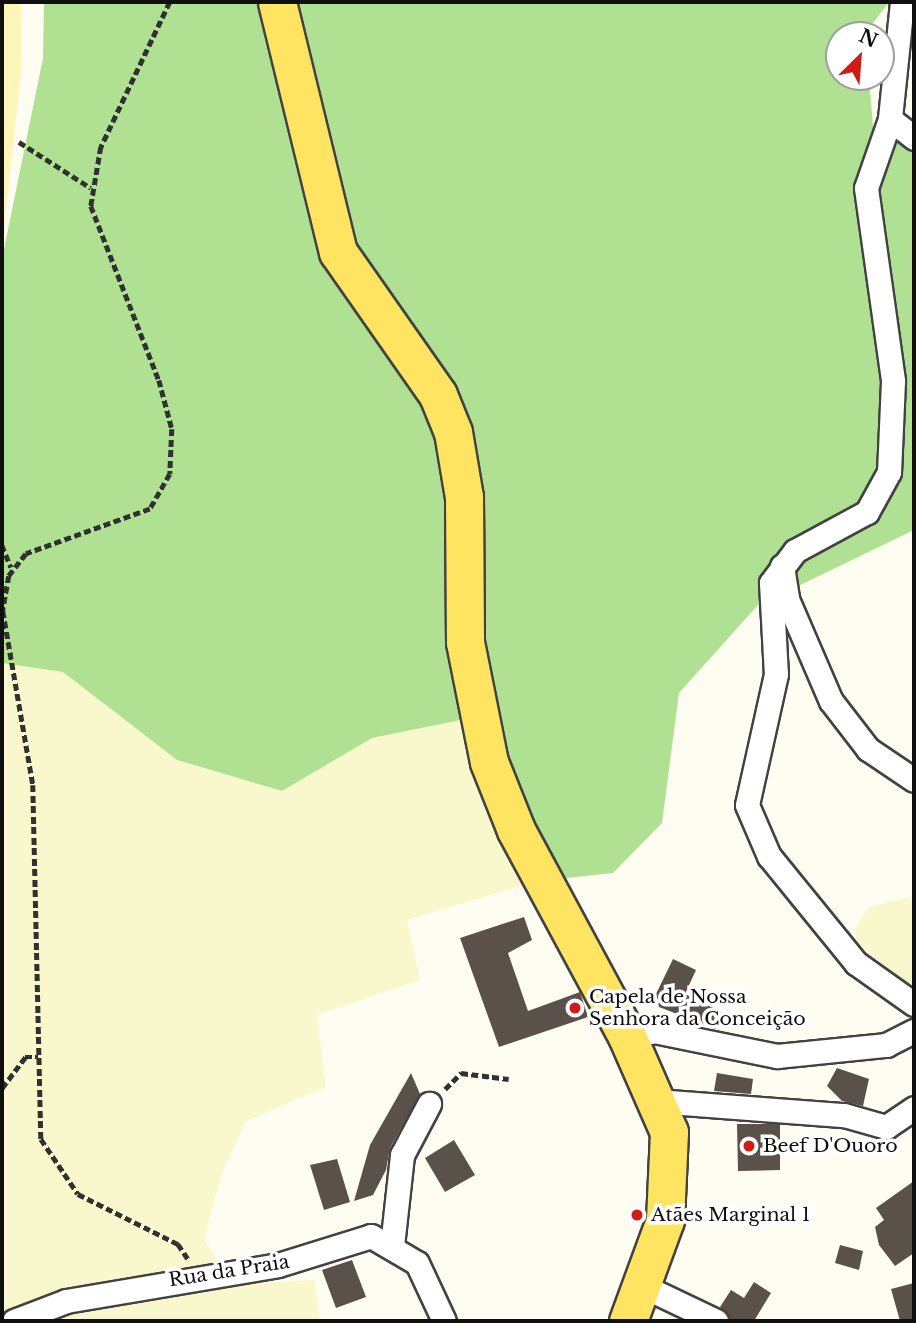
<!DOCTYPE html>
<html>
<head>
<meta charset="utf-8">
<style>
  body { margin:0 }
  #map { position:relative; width:916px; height:1323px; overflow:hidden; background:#fffdf1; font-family:"Libre Baskerville",serif }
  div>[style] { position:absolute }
  .farmland>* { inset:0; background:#f9f8cd }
  .forest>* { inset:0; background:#b0e193 }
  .sand>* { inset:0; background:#fff5b9 }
  .building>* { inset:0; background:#59514a }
  .path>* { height:4.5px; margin-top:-2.25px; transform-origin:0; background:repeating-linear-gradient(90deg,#313131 0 7px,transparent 0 10.5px) }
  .roads { filter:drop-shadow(2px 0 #424242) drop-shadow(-2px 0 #424242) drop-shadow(0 2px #424242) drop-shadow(0 -2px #424242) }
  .street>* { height:23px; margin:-11.5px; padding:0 11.5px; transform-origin:11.5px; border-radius:11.5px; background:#fff }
  .primary>* { height:37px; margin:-18.5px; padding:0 18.5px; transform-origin:18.5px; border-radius:18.5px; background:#ffe461 }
  .dots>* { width:19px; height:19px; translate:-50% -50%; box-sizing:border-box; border:4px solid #fff; border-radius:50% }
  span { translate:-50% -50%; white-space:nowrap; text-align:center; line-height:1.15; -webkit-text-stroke:7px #fff; paint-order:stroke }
  .poi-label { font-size:19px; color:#0f0f0f }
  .left { translate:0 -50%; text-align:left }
  .street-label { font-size:19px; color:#0f0f0f }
  .frame { position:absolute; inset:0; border:4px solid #0f0f0f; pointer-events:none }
  .north { position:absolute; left:825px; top:21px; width:70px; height:70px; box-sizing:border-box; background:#fff; border:2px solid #9f9f9f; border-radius:50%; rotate:25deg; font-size:19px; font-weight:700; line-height:28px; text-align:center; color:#0f0f0f }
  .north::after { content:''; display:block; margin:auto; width:24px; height:32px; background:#cf1c17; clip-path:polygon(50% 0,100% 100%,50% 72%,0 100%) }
</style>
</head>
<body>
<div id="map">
  <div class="farmland">
    <i style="clip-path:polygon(2px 663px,63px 672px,177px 760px,282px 791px,372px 738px,495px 713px,538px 881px,407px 920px,420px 980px,317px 1015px,326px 1087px,246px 1121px,222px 1173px,204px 1239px,232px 1284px,314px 1280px,320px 1321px,2px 1321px)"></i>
    <i style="clip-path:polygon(914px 896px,914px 990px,859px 944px,854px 930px,869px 907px)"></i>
  </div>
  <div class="forest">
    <i style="clip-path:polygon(44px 2px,889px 2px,864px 35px,839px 35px,839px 77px,869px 77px,873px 126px,914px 153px,914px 530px,757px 606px,679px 693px,662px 823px,613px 873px,538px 881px,495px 713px,372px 738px,282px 791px,177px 760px,63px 672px,2px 663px,2px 259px,43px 58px)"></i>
  </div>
  <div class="sand">
    <i style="clip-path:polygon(2px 2px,21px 2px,21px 72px,2px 247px)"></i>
  </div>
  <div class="building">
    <i style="clip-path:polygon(524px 917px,532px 940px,508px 953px,528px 1011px,580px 992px,588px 1017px,499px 1047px,460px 938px)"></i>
    <i style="clip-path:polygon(673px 959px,696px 970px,685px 994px,724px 1013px,716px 1029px,659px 1007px,656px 994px)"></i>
    <i style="clip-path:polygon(837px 1068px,869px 1079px,863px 1106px,842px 1101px,827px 1086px)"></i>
    <i style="clip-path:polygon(411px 1073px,420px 1094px,390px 1148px,386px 1170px,373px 1195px,354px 1201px,370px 1145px)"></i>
    <i style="clip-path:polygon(717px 1073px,753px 1079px,751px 1094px,714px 1091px)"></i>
    <i style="clip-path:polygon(737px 1124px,780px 1124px,780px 1170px,738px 1171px)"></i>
    <i style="clip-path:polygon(454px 1140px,475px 1175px,445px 1192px,425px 1158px)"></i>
    <i style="clip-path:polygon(337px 1159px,350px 1202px,324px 1210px,310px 1165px)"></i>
    <i style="clip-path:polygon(914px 1181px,914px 1253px,895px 1266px,879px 1245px,875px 1227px,884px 1220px,876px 1208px)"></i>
    <i style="clip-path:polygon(840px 1245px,863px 1251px,859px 1270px,835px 1263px)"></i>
    <i style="clip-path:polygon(352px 1260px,366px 1297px,336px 1308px,322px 1270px)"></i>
    <i style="clip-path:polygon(754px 1282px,771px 1293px,754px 1321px,730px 1321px,720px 1307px,731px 1290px,744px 1298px)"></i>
    <i style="clip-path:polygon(914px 1283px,914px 1321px,900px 1321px,891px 1289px)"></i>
  </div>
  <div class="path">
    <i style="left:170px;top:2px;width:161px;rotate:115.4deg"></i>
    <i style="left:101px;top:147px;width:60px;rotate:99.6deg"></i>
    <i style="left:91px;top:206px;width:187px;rotate:68.7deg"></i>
    <i style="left:159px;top:380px;width:51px;rotate:75.1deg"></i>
    <i style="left:172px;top:429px;width:45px;rotate:92.5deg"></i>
    <i style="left:170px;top:474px;width:40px;rotate:119.7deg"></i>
    <i style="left:150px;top:509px;width:132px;rotate:160.1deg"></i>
    <i style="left:26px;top:554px;width:28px;rotate:128deg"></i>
    <i style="left:9px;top:576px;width:36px;rotate:100deg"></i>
    <i style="left:3px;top:611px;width:177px;rotate:80.2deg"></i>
    <i style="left:33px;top:785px;width:354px;rotate:88.7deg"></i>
    <i style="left:41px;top:1139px;width:66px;rotate:56.1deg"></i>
    <i style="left:78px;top:1194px;width:112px;rotate:26.6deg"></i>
    <i style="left:178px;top:1244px;width:18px;rotate:56deg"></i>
    <i style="left:19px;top:142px;width:85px;rotate:32.6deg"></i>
    <i style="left:2px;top:545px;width:24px;rotate:68deg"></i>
    <i style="left:2px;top:1088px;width:39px;rotate:-53deg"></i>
    <i style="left:25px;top:1057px;width:13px"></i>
    <i style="left:445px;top:1089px;width:23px;rotate:-45deg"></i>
    <i style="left:461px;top:1073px;width:48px;rotate:7.1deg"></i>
  </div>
  <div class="roads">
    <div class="street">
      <i style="left:902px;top:2px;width:118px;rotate:95.9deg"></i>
      <i style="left:890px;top:119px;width:73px;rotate:109.2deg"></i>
      <i style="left:866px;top:188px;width:195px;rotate:82deg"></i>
      <i style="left:893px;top:381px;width:91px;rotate:92.5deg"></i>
      <i style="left:889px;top:472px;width:46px;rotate:118.8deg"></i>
      <i style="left:867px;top:512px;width:82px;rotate:151.6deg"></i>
      <i style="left:795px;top:551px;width:40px;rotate:127deg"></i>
      <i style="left:771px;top:583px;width:91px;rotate:86.9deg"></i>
      <i style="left:776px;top:674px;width:134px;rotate:102.5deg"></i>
      <i style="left:747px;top:805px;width:56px;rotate:66.7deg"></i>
      <i style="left:769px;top:856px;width:138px;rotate:50.9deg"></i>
      <i style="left:856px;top:963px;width:71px;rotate:35.3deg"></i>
      <i style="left:890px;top:119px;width:31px;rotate:38deg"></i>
      <i style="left:782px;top:566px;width:33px;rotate:81deg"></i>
      <i style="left:787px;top:599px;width:111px;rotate:66.7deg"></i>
      <i style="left:831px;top:701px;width:61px;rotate:52.4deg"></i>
      <i style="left:868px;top:749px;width:55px;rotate:34deg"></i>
      <i style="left:627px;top:1036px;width:27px;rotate:-10deg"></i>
      <i style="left:654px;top:1031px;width:126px;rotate:11.5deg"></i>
      <i style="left:777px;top:1056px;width:110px;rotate:-5.8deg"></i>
      <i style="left:886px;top:1045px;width:31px;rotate:-27deg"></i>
      <i style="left:656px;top:1101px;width:189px;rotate:4.3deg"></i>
      <i style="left:844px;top:1115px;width:44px;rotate:15.9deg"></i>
      <i style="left:886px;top:1127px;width:34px;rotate:-34deg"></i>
      <i style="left:392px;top:1246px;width:92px;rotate:-83.7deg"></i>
      <i style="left:402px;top:1155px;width:58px;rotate:-62.1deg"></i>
      <i style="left:643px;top:1286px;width:81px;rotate:25.6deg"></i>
      <i style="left:14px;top:1321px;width:56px;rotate:-21deg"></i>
      <i style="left:66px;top:1301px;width:215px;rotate:-9.6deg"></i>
      <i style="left:278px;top:1265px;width:97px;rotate:-17.3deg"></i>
      <i style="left:371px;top:1236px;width:53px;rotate:30.4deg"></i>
      <i style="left:417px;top:1263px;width:64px;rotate:65deg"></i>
    </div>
    <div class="primary">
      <i style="left:277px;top:2px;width:257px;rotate:76.3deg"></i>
      <i style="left:338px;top:252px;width:174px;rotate:55deg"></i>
      <i style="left:438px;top:395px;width:40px;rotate:68deg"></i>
      <i style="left:453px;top:432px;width:66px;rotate:80.4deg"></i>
      <i style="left:464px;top:497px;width:145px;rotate:89.6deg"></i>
      <i style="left:465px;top:642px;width:122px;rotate:78.7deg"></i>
      <i style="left:489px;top:762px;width:73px;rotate:68.3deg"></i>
      <i style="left:516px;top:830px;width:234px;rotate:61.7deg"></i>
      <i style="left:627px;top:1036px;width:105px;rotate:66.4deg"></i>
      <i style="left:669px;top:1132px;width:88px;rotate:92.6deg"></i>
      <i style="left:665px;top:1220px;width:108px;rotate:110.1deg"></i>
    </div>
  </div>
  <div class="dots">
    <i style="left:575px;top:1008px;background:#cf1c17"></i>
    <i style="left:749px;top:1146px;background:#cf1c17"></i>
    <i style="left:637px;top:1215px;background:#cf1c17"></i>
  </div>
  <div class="poi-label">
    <span class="left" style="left:589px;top:1008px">Capela de Nossa<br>Senhora da Conceição</span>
    <span class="left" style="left:763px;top:1146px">Beef D'Ouoro</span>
    <span class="left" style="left:651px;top:1215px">Atães Marginal 1</span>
  </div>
  <div class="street-label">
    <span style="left:229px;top:1271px;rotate:-9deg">Rua da Praia</span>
  </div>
  <div class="frame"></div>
  <div class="north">N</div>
</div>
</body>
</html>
